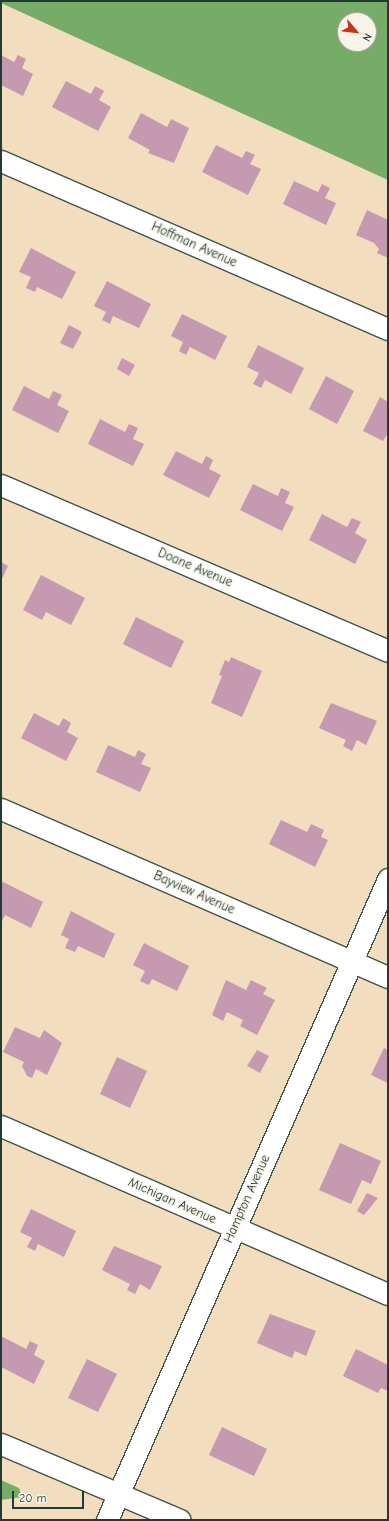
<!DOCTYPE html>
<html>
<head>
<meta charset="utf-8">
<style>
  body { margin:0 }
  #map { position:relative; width:389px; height:1521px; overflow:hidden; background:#f3ddbf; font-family:"Comic Neue",sans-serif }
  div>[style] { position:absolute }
  .forest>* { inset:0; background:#77ac68 }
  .building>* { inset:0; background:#c599af }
  .roads { filter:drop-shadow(1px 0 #3f5549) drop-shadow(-1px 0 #3f5549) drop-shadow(0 1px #3f5549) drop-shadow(0 -1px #3f5549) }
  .minor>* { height:21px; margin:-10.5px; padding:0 10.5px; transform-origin:10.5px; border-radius:10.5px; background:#fff }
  span { translate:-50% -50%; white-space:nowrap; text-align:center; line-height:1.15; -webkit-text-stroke:3px #f7f3e8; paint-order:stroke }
  .street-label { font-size:13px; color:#1f3d34 }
  .frame { position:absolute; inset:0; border:2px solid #1f3d34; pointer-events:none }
  .north { position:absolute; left:337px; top:12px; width:40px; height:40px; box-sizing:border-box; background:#f7f3e8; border:1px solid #a1aaa0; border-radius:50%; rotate:118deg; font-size:11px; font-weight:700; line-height:16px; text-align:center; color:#1f3d34 }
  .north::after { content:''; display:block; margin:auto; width:14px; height:18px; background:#c8321e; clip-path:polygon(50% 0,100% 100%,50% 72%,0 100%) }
  .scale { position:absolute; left:12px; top:1491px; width:72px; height:18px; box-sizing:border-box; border:2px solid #1f3d34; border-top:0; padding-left:5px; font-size:12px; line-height:14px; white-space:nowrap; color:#1f3d34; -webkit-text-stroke:3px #f7f3e8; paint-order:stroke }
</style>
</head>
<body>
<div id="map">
  <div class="forest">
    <i style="clip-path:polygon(evenodd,1px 1px,388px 1px,388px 180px,1px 3px,1px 1px,345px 20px,369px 20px,369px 44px,345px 44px,345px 20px)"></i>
    <i style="clip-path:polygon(1px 1480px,19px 1488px,22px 1497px,1px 1500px)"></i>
  </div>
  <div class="building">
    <i style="clip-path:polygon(1px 55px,14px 62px,18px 55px,26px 59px,22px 68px,33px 74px,23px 96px,1px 85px)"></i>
    <i style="clip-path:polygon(66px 81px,91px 94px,95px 86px,104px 91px,99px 100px,111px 107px,98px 131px,52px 107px)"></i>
    <i style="clip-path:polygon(141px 113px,167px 127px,171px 119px,189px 128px,174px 163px,148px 153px,150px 150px,128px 138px)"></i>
    <i style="clip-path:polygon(216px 145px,242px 158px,246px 151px,255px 155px,250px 164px,261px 169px,248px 195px,202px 172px)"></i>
    <i style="clip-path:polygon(294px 181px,318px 192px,322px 184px,330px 188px,325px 198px,336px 203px,326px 225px,283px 204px)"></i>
    <i style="clip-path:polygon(367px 210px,388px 220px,388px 258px,377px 253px,379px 249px,374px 243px,356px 235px)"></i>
    <i style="clip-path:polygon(31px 248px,76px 272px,62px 299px,37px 287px,35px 292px,26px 288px,31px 277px,19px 272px)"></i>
    <i style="clip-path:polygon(107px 281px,151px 304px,139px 328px,113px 316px,110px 324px,102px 320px,106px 312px,94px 306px)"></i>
    <i style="clip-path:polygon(182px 314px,227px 336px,215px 360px,190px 347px,186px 355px,179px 351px,183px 342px,171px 336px)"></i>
    <i style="clip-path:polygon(69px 325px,82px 332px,73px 349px,60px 343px)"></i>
    <i style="clip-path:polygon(258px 345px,304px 368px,291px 394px,265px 380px,261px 388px,253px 384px,259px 373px,247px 367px)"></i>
    <i style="clip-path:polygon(122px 358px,135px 365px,129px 376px,117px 369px)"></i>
    <i style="clip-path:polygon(326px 376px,354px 391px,337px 424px,309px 409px)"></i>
    <i style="clip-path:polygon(24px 386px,49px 399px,53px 391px,62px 395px,57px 405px,69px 411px,58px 433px,12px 410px)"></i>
    <i style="clip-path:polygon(380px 397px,388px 402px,388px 433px,383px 441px,363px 431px)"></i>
    <i style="clip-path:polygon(100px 419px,125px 432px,129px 424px,138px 428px,133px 439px,144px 444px,133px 466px,88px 444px)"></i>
    <i style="clip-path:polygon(176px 451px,202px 464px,206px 456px,213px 460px,209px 469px,221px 475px,209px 498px,163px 475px)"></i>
    <i style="clip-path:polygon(253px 484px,278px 496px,281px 488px,290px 492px,285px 503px,294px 507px,282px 531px,240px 510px)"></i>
    <i style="clip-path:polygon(322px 514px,347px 527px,352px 518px,361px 522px,355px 533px,367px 540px,355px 564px,309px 540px)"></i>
    <i style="clip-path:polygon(1px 562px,8px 566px,1px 581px)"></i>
    <i style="clip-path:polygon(41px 575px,85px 598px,71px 625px,46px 612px,42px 620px,23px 610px)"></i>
    <i style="clip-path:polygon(136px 617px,184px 641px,171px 668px,123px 644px)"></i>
    <i style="clip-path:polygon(231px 657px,262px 671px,242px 717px,211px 703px,222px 676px,219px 675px,225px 660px,229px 662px)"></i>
    <i style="clip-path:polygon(331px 703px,377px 721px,366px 745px,357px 740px,352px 751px,343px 746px,346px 740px,319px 728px)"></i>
    <i style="clip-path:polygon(34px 713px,59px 726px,63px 718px,71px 723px,67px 732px,78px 738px,66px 761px,21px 738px)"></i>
    <i style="clip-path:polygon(108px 745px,135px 757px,138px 750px,146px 754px,141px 764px,151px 768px,140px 792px,96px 772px)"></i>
    <i style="clip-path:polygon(281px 820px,307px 832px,311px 824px,324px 830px,321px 837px,328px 840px,315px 867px,269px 844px)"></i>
    <i style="clip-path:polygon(1px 881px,43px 902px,31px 928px,5px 915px,1px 923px)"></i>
    <i style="clip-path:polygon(71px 911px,115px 934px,104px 958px,78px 946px,75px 952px,65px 948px,69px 939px,61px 935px)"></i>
    <i style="clip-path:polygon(144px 943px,189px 966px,177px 991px,152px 979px,149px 985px,140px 981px,145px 971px,133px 965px)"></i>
    <i style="clip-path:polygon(226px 980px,246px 990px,251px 980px,267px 988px,263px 994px,275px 1000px,257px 1035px,240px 1026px,243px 1020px,227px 1012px,223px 1021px,212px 1015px)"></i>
    <i style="clip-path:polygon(15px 1027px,40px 1038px,44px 1030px,62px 1043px,47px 1075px,36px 1069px,32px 1078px,27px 1076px,22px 1066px,24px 1062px,3px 1052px)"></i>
    <i style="clip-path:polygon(384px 1048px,388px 1050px,388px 1083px,371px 1075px)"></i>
    <i style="clip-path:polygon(257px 1050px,269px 1056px,260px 1073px,247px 1066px)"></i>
    <i style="clip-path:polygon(117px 1057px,147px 1071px,130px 1108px,100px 1094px)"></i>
    <i style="clip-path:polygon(340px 1143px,381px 1161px,371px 1184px,362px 1180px,351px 1204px,319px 1190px)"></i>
    <i style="clip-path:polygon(367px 1193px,378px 1198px,364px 1215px,357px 1211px)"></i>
    <i style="clip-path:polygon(31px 1209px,76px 1231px,64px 1257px,38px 1244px,35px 1251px,27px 1247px,32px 1238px,20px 1232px)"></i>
    <i style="clip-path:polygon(114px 1246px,162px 1266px,150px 1290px,140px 1284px,135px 1294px,127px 1290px,130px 1284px,102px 1270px)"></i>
    <i style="clip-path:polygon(270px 1314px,316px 1331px,306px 1356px,295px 1351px,292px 1358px,257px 1343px)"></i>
    <i style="clip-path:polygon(1px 1336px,26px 1349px,30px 1341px,38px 1345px,34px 1355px,45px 1361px,34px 1384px,1px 1367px)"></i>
    <i style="clip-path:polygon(356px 1349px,388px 1365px,388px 1391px,381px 1388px,378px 1393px,343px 1376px)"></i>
    <i style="clip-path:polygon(87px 1359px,117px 1374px,98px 1412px,68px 1398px)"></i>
    <i style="clip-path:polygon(222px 1427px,267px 1449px,254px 1476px,209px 1455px)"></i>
  </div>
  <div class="roads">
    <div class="minor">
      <i style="left:1px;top:161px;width:422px;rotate:23.5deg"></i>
      <i style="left:1px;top:485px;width:421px;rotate:23.2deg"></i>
      <i style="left:1px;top:809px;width:422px;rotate:23.5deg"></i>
      <i style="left:1px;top:1126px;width:422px;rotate:23.5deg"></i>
      <i style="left:1px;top:1444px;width:194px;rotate:23deg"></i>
      <i style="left:107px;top:1520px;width:700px;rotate:-66.33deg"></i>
    </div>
  </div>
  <div class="street-label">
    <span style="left:194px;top:245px;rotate:24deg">Hoffman Avenue</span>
    <span style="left:195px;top:568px;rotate:23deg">Doane Avenue</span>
    <span style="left:194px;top:893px;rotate:24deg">Bayview Avenue</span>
    <span style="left:247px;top:1199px;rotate:-66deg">Hampton Avenue</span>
    <span style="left:172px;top:1201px;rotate:24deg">Michigan Avenue</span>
  </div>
  <div class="frame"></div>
  <div class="north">N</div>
  <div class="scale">20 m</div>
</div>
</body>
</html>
